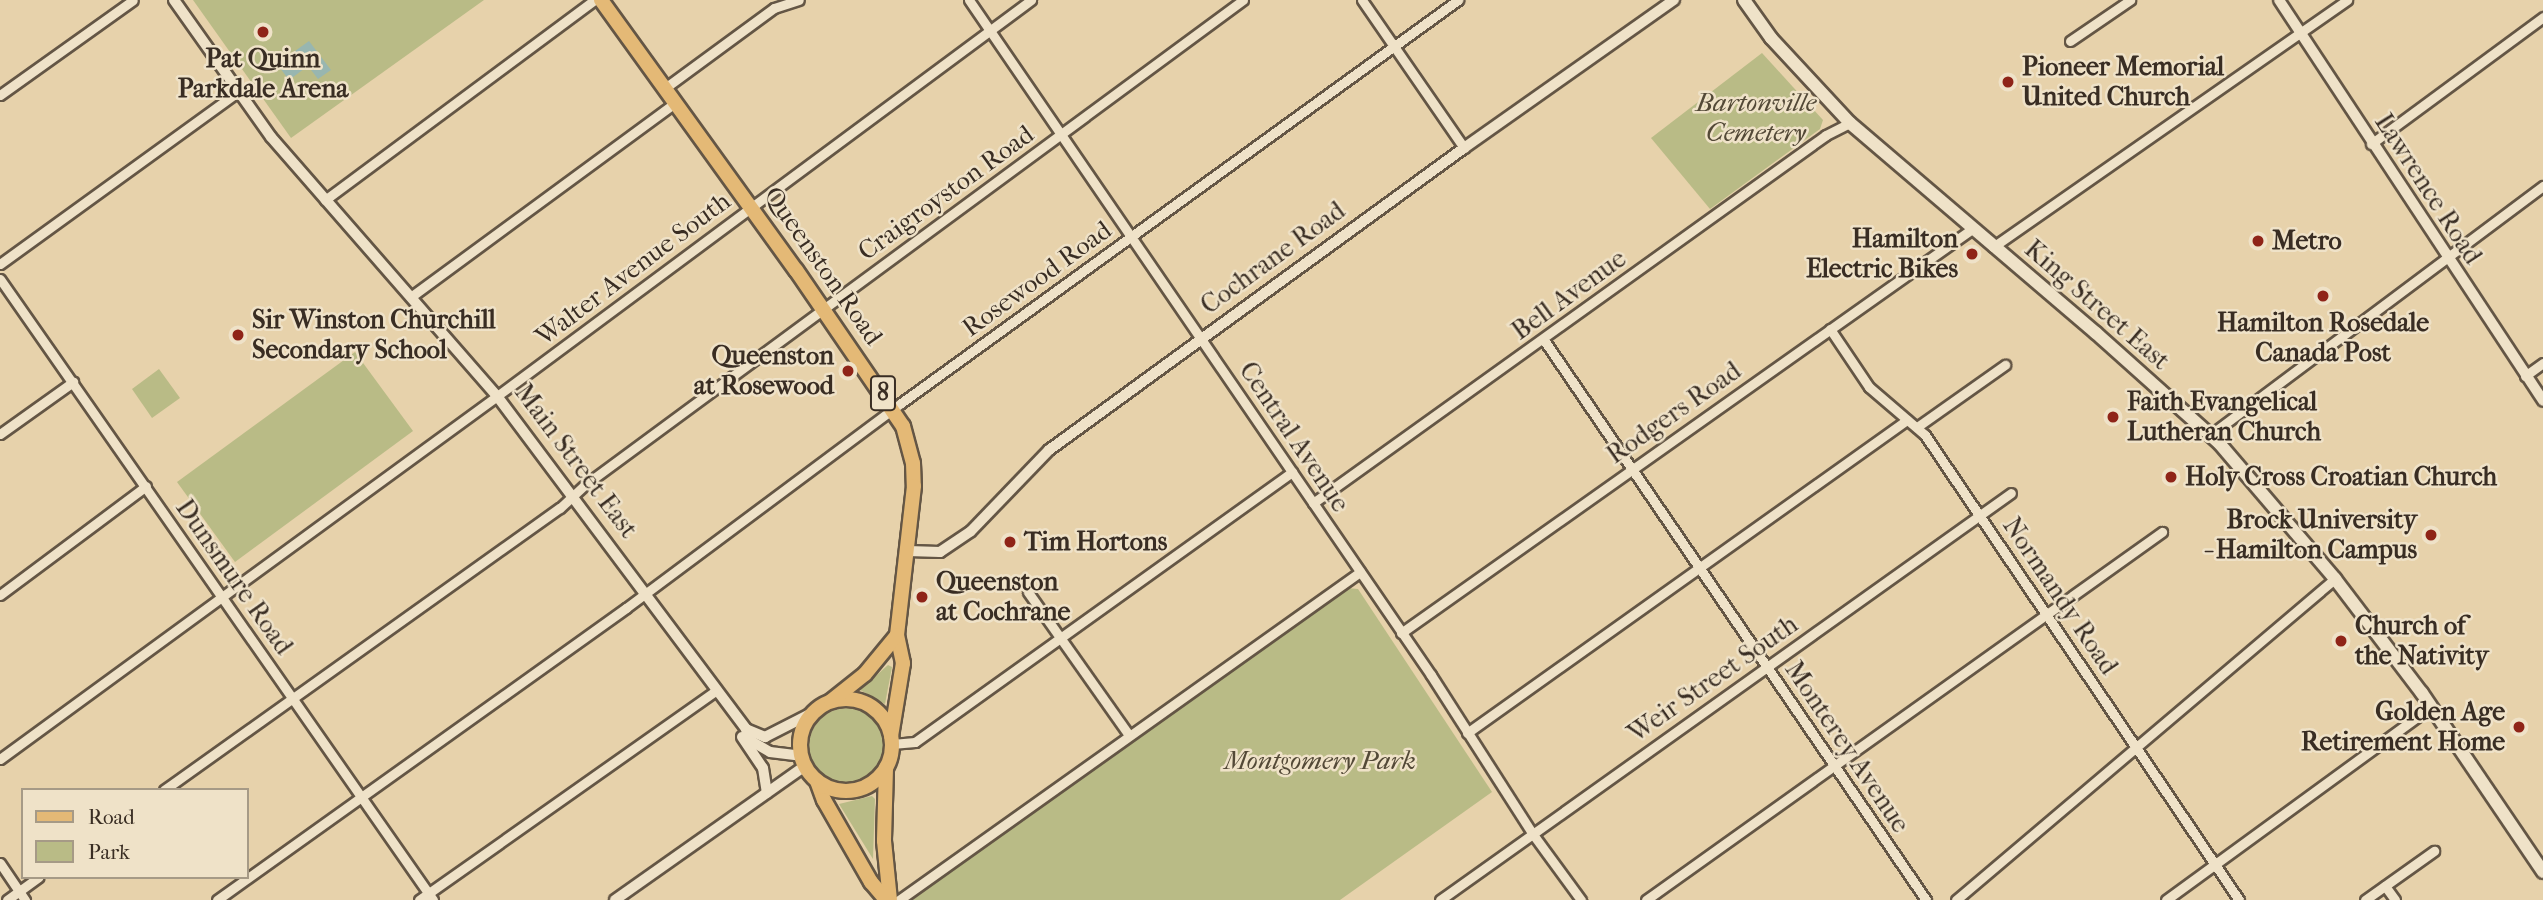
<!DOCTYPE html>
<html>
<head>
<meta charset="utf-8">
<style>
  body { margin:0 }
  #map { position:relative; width:2543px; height:900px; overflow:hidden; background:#e7d2ab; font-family:"IM FELL French Canon",serif }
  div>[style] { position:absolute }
  .green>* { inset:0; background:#b9bb86 }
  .round { border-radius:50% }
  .water>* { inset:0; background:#98b6b0 }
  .roads { filter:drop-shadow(2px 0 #645645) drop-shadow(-2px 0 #645645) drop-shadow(0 2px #645645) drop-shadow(0 -2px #645645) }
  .minor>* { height:9px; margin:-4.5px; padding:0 4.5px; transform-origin:4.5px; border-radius:4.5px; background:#efe2c8 }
  .tertiary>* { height:10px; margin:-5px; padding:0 5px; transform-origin:5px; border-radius:5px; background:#efe2c8 }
  .secondary>* { height:12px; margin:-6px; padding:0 6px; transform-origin:6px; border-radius:6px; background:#efe2c8 }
  .primary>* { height:14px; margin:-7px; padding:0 7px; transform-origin:7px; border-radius:7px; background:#e4b976 }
  .primary>.ring { margin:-7px; padding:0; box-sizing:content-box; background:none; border:14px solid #e4b976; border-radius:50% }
  .dots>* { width:19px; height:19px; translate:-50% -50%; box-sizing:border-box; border:4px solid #efe2c8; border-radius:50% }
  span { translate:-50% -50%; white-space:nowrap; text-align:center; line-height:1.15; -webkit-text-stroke:5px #efe2c8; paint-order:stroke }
  .shield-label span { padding:2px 5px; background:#efe2c8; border:2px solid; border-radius:5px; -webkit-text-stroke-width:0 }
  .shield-label { font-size:24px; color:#392d23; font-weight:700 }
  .poi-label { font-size:26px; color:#392d23; font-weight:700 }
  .left { translate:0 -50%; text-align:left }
  .right { translate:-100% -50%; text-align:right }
  .park-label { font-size:26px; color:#534937; font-style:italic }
  .street-label { font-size:26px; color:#392d23 }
  .legend { position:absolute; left:21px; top:788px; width:228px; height:91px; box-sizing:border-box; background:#efe2c8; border:2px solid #a69a86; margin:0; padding:9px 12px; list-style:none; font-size:21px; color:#392d23 }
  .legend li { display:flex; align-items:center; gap:14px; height:35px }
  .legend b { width:35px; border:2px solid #a69a86 }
</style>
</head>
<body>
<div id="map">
  <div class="green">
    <i style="clip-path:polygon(193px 0,484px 0,291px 138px)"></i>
    <i style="clip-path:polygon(1762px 53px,1823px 120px,1820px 129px,1710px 209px,1651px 138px)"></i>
    <i style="clip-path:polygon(355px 352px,413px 431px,235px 562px,177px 482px)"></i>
    <i style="clip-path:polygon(159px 369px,180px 398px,152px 418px,132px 389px)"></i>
    <i style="clip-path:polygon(1347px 588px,1358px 589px,1492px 792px,1340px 900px,909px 900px)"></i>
    <i style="clip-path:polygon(888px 665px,892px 667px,885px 704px,860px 690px)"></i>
    <i class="round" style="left:809px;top:708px;width:76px;height:76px"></i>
    <i style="clip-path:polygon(872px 796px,875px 799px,873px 859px,839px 804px)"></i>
  </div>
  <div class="water">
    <i style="clip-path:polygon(309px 41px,331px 70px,318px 79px,308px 66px,289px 80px,277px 64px)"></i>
  </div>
  <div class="roads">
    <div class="minor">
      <i style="left:969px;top:0;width:818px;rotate:55.61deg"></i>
      <i style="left:1431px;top:675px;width:188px;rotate:57.4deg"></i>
      <i style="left:1532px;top:833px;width:83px;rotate:53.8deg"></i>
      <i style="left:1362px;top:0;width:180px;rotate:55.4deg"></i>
      <i style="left:2070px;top:41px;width:73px;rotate:-34.3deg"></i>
      <i style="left:665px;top:88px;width:135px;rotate:-36.3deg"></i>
      <i style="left:774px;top:8px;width:26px;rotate:-18deg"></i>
      <i style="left:0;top:95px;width:163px;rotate:-35.5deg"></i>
      <i style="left:2371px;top:144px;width:214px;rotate:-36.4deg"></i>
      <i style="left:325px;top:200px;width:335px;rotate:-36.6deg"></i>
      <i style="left:1993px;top:247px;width:432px;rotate:-34.9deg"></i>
      <i style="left:0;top:264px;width:294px;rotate:-35.9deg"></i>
      <i style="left:0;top:279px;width:757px;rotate:55.11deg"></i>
      <i style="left:412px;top:296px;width:328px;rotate:-36.3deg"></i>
      <i style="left:1830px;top:329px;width:70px;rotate:56.1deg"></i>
      <i style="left:1869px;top:387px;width:74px;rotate:40.6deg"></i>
      <i style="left:1925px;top:435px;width:561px;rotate:55.97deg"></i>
      <i style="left:1544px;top:340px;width:678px;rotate:55.7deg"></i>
      <i style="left:2525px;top:376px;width:22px;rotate:-36deg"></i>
      <i style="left:1917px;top:427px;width:108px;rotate:-35.2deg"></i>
      <i style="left:0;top:434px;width:90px;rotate:-35.5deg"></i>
      <i style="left:2210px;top:435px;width:416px;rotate:-36.8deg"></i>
      <i style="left:1313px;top:503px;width:631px;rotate:-35.65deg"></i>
      <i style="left:1826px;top:135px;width:27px;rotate:-27deg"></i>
      <i style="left:1028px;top:592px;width:175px;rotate:54.8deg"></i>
      <i style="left:0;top:595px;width:182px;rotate:-36.7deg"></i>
      <i style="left:1401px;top:633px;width:699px;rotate:-35.28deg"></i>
      <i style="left:1467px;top:733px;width:540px;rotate:-35.43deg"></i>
      <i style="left:892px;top:744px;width:23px;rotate:-5deg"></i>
      <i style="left:915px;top:742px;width:464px;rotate:-35.6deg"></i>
      <i style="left:0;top:759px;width:615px;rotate:-36.14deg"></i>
      <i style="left:497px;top:396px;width:665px;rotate:-36.56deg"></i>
      <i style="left:164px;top:790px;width:486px;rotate:-35.5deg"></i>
      <i style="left:560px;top:508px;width:35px;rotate:-43deg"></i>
      <i style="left:586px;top:484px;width:816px;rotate:-36.38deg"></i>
      <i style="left:0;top:863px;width:45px;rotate:56deg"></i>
      <i style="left:2385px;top:886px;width:17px;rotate:54deg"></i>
      <i style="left:7px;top:900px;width:39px;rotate:-36deg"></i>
      <i style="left:217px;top:900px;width:503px;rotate:-35.52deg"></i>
      <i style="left:626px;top:608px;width:343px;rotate:-36.7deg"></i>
      <i style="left:901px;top:403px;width:688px;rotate:-35.89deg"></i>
      <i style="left:419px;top:900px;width:362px;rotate:-35.2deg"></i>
      <i style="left:899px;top:900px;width:566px;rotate:-35.43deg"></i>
      <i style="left:1440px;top:900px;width:701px;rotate:-35.48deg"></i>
      <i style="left:1646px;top:900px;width:634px;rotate:-35.5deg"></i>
      <i style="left:1956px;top:900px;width:497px;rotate:-40.3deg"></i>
      <i style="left:2166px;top:900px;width:328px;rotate:-36.1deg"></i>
      <i style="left:2365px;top:900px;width:85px;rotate:-35.4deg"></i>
    </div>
    <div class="tertiary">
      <i style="left:174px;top:0;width:168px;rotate:54.7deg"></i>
      <i style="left:271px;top:137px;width:344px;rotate:48.9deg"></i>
      <i style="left:497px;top:396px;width:416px;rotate:53.2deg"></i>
      <i style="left:746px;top:729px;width:13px;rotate:67deg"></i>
      <i style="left:751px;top:741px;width:22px;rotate:30deg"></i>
      <i style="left:770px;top:752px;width:31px;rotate:7deg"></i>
      <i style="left:2279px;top:0;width:480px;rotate:56.6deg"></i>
      <i style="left:908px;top:551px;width:32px;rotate:2deg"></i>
      <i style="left:940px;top:552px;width:37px;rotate:-34deg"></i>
      <i style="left:971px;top:531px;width:112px;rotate:-46.1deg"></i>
      <i style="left:1049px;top:450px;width:513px;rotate:-36.04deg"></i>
      <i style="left:1464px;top:148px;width:257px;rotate:-35.2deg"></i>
      <i style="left:746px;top:729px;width:21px;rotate:23deg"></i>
      <i style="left:765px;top:737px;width:55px;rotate:-27deg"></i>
      <i style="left:742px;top:737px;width:37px;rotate:56deg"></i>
      <i style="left:763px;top:768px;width:25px;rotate:81deg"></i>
      <i style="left:615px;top:900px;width:232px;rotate:-35.2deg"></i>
    </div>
    <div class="secondary">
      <i style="left:1744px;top:0;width:47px;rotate:54.6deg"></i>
      <i style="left:1771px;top:38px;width:116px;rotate:47.1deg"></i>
      <i style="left:1850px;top:123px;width:323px;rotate:40.5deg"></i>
      <i style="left:2096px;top:333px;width:165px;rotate:41.8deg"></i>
      <i style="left:2219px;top:443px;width:179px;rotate:49.5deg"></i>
      <i style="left:2335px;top:579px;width:143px;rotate:52.7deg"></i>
      <i style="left:2422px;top:693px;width:216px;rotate:55.9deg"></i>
    </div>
    <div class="primary">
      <i style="left:601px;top:0;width:333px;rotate:54.2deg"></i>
      <i style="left:796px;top:270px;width:189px;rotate:55.6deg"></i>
      <i style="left:903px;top:426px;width:38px;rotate:75deg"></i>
      <i style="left:913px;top:463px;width:23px;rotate:88deg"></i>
      <i style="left:914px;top:486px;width:150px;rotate:96.5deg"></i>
      <i style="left:897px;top:635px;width:29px;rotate:78deg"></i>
      <i style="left:903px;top:663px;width:74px;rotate:99.3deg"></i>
      <i class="ring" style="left:800px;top:699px;width:78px;height:78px"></i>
      <i style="left:831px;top:701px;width:43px;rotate:-38.5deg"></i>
      <i style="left:865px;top:674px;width:50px;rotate:-50.6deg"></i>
      <i style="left:886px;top:768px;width:73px;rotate:91.6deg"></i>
      <i style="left:884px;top:841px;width:59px;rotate:84.2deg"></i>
      <i style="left:817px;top:781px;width:20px;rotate:70deg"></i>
      <i style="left:824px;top:800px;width:95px;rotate:60.2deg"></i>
      <i style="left:871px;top:882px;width:23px;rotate:50deg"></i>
    </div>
  </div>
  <div class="dots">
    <i style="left:263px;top:32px;background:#8f2418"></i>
    <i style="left:2008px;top:82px;background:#8f2418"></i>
    <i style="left:2258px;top:241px;background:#8f2418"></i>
    <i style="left:1972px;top:254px;background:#8f2418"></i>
    <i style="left:2323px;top:296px;background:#8f2418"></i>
    <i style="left:238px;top:335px;background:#8f2418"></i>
    <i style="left:848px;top:371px;background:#8f2418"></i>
    <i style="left:2113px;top:417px;background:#8f2418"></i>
    <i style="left:2171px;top:477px;background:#8f2418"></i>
    <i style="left:2431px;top:535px;background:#8f2418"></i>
    <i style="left:1010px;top:542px;background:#8f2418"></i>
    <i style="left:922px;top:597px;background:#8f2418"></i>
    <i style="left:2341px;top:641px;background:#8f2418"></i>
    <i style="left:2519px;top:727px;background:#8f2418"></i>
  </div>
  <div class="shield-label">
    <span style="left:883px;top:393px">8</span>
  </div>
  <div class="poi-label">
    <span style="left:263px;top:74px">Pat Quinn<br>Parkdale Arena</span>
    <span class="left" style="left:2022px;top:82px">Pioneer Memorial<br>United Church</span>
    <span class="right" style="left:1958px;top:254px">Hamilton<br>Electric Bikes</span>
    <span class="left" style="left:2272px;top:241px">Metro</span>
    <span class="left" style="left:252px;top:335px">Sir Winston Churchill<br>Secondary School</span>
    <span style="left:2323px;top:338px">Hamilton Rosedale<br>Canada Post</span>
    <span class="right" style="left:834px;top:371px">Queenston<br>at Rosewood</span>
    <span class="left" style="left:2127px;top:417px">Faith Evangelical<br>Lutheran Church</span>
    <span class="left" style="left:2185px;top:477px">Holy Cross Croatian Church</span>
    <span class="right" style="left:2417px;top:535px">Brock University<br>- Hamilton Campus</span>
    <span class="left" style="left:1024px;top:542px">Tim Hortons</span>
    <span class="left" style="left:936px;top:597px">Queenston<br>at Cochrane</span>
    <span class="left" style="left:2355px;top:641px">Church of<br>the Nativity</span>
    <span class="right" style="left:2505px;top:727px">Golden Age<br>Retirement Home</span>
  </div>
  <div class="park-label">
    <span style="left:1756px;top:118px">Bartonville<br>Cemetery</span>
    <span style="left:1320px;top:761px">Montgomery Park</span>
  </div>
  <div class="street-label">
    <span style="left:2428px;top:189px;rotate:57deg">Lawrence Road</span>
    <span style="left:946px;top:193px;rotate:-36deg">Craigroyston Road</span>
    <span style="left:1273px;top:258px;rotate:-36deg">Cochrane Road</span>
    <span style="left:823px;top:266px;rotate:55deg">Queenston Road</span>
    <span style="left:633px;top:269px;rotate:-37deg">Walter Avenue South</span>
    <span style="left:1037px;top:279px;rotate:-36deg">Rosewood Road</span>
    <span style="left:1569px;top:295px;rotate:-36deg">Bell Avenue</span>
    <span style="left:2097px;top:305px;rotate:41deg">King Street East</span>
    <span style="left:1674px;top:413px;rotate:-35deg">Rodgers Road</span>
    <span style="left:1294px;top:437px;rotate:56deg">Central Avenue</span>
    <span style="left:576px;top:461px;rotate:53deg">Main Street East</span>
    <span style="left:234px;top:577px;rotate:55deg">Dunsmure Road</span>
    <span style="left:2060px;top:596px;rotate:56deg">Normandy Road</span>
    <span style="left:1713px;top:679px;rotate:-35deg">Weir Street South</span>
    <span style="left:1847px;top:747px;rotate:56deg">Monterey Avenue</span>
  </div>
  <ul class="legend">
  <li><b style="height:9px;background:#e4b976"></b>Road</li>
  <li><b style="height:19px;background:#b9bb86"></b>Park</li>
  </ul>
</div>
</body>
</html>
